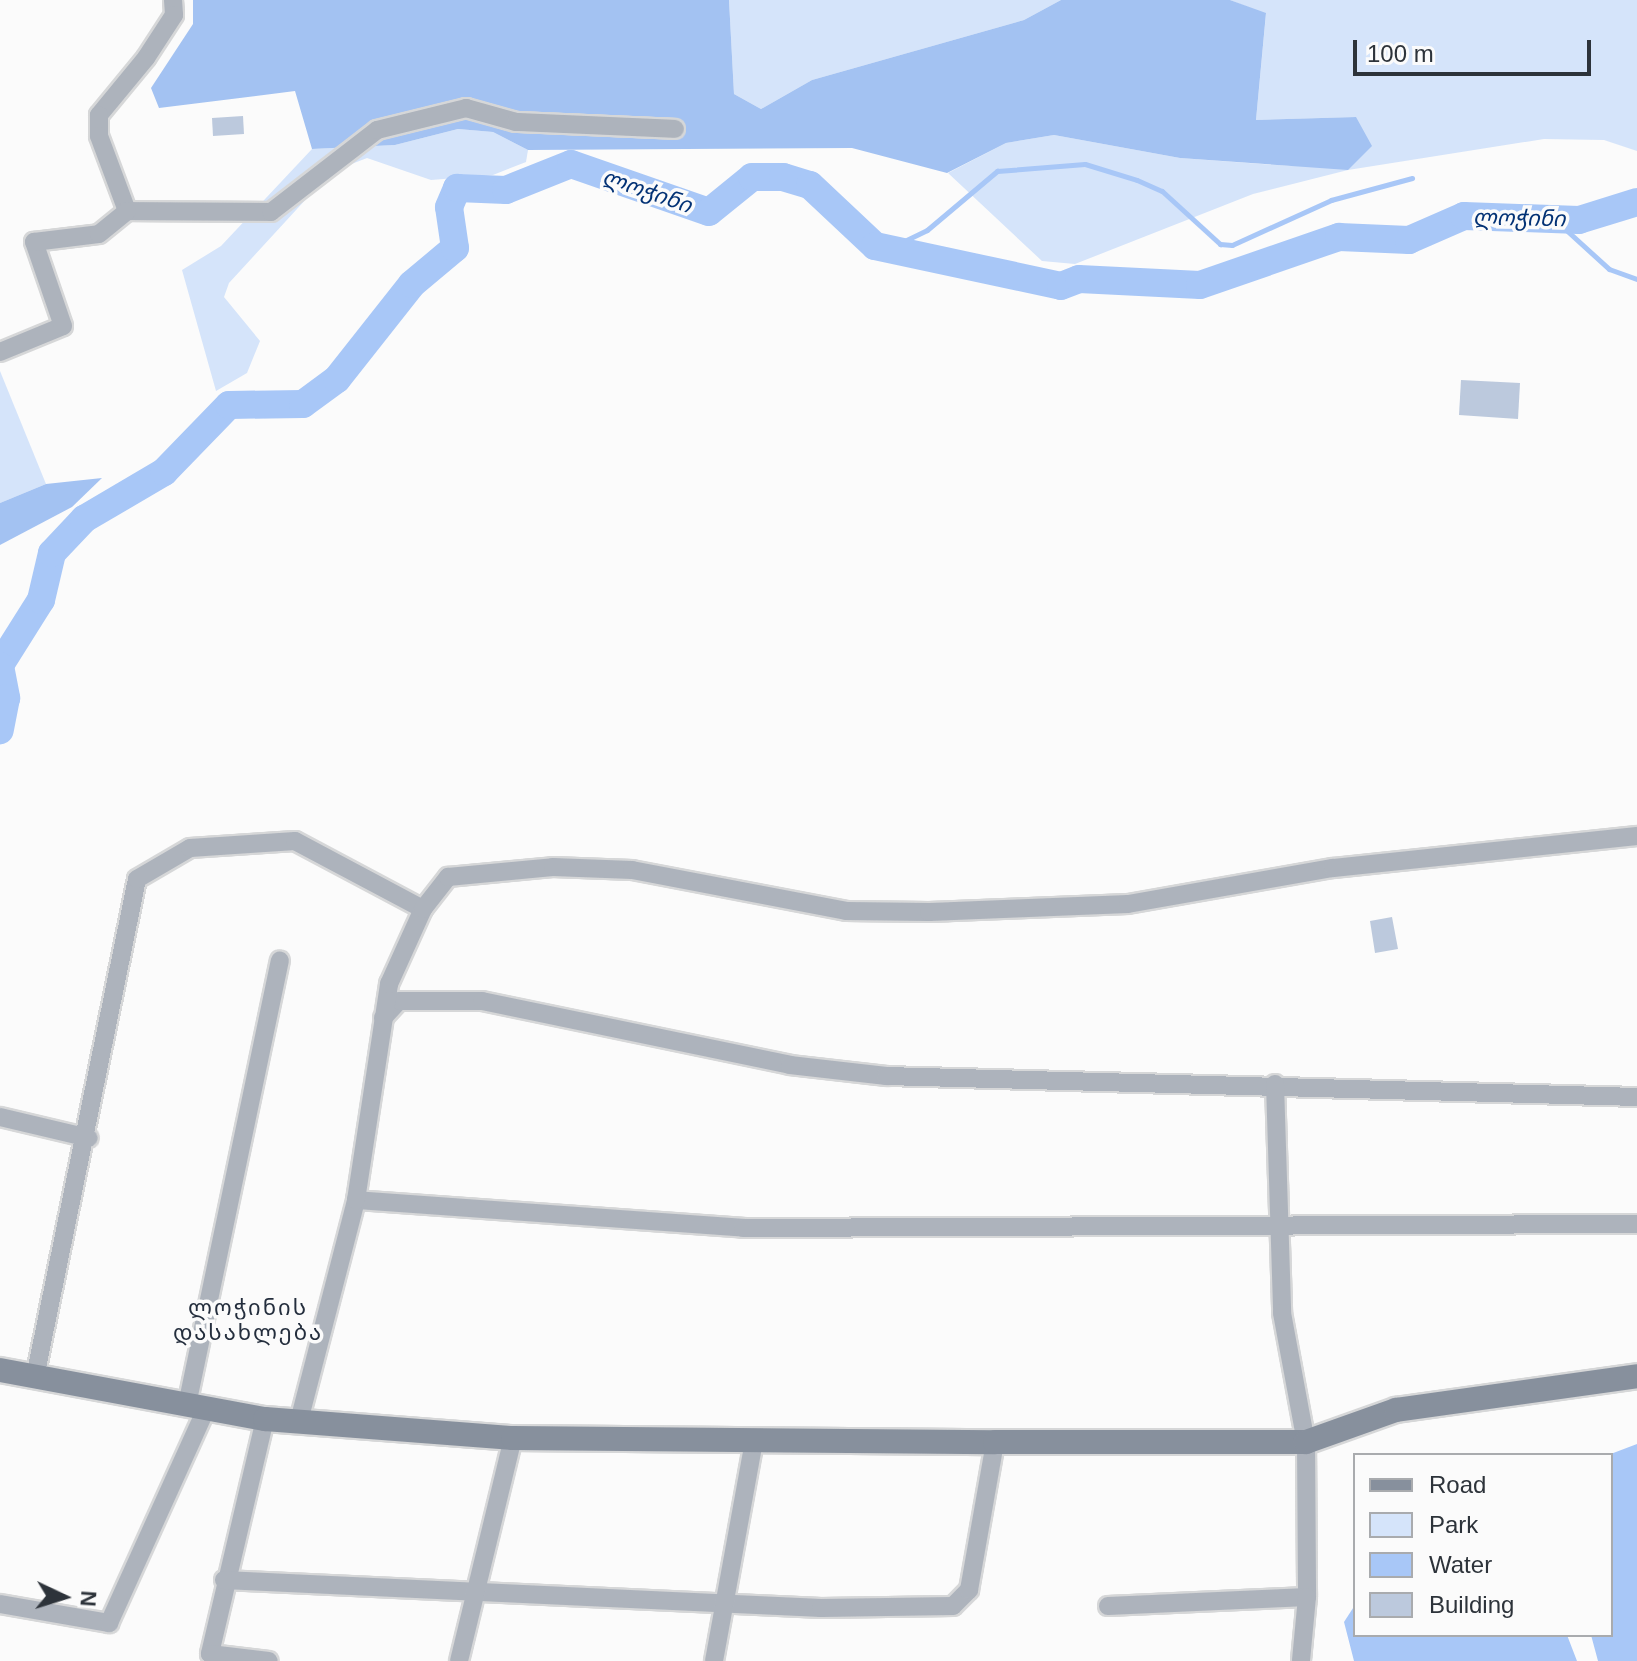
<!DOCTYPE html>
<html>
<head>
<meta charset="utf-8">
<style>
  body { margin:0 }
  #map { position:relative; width:1637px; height:1661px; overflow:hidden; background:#fbfbfb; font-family:Helvetica,"Noto Sans Georgian",sans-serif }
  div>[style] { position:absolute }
  .green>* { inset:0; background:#d5e4fa }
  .forest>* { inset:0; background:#a3c2f2 }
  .water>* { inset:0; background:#a8c7f7 }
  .stream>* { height:5px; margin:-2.5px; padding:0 2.5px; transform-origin:2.5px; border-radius:2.5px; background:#a8c7f7 }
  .river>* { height:28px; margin:-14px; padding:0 14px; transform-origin:14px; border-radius:14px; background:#a8c7f7 }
  .building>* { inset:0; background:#bcc9dd }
  .roads { filter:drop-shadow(2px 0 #d6d7d8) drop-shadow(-2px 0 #d6d7d8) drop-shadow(0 2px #d6d7d8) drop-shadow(0 -2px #d6d7d8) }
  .street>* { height:18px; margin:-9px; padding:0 9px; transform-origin:9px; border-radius:9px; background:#adb3bc }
  .secondary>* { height:24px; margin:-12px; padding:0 12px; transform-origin:12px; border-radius:12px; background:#87909d }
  span { translate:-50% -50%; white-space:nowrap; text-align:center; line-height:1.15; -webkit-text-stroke:7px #fbfbfb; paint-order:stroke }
  .water-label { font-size:22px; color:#033275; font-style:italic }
  .neighbourhood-label { font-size:22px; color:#242e3d; letter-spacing:2px }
  .legend { position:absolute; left:1353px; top:1453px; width:260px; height:184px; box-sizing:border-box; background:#fbfbfb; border:2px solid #a9abae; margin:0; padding:10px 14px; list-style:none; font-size:24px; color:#2d333a }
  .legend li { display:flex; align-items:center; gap:16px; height:40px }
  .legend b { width:40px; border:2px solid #a9abae }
  .north { position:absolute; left:24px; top:1557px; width:80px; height:80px; -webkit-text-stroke:6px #fbfbfb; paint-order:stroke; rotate:94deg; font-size:22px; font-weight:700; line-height:32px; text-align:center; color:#2d333a }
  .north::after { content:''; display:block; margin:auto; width:28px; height:36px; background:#2d333a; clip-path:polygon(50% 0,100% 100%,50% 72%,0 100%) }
  .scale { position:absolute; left:1353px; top:40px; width:238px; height:36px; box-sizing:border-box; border:4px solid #2d333a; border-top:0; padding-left:10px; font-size:24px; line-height:28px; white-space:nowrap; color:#2d333a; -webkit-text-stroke:6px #fbfbfb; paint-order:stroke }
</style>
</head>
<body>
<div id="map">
  <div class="green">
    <i style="clip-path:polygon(729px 0,1061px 0,1024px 20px,812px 80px,761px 109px,734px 94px)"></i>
    <i style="clip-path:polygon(1230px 0,1637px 0,1637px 151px,1604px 140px,1544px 139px,1348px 170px,1253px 194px,1075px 264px,1042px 261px,948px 173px,1006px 143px,1054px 135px,1180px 158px,1291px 166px,1356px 117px,1256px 120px,1266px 14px)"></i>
    <i style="clip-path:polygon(458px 129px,493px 132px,528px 150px,526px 162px,493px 175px,431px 180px,367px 158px,331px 172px,229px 283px,224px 297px,260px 341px,247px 373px,216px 391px,182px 270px,221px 246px,312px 149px,395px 145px)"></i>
    <i style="clip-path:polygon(0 371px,46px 484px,0 503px)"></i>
  </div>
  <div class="forest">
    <i style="clip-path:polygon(193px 0,729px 0,734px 94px,761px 109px,812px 80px,1024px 20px,1061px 0,1230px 0,1266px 13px,1256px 120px,1356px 117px,1372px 146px,1348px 170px,1180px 158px,1054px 135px,1006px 143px,947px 173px,852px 148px,528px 150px,493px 132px,458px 129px,395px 145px,312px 149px,295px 91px,159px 108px,151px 88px,193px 24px)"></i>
    <i style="clip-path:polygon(102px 478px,72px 507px,0 545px,0 503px,46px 484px)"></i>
  </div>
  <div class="water">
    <i style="clip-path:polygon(1637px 1444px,1637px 1661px,1598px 1661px,1591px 1635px,1611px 1635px,1608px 1455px)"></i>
    <i style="clip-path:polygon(1355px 1605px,1355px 1635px,1567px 1635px,1577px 1661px,1354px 1661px,1344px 1622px)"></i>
  </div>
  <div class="stream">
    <i style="left:1553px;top:218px;width:76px;rotate:42.3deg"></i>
    <i style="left:1609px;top:269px;width:30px;rotate:20deg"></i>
    <i style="left:892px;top:247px;width:39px;rotate:-26deg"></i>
    <i style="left:927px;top:230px;width:92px;rotate:-40.1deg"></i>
    <i style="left:997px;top:171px;width:88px;rotate:-4.5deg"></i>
    <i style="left:1085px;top:164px;width:54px;rotate:17.1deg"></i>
    <i style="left:1137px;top:180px;width:27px;rotate:24deg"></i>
    <i style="left:1162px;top:191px;width:79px;rotate:42.4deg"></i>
    <i style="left:1220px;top:244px;width:12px;rotate:5deg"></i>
    <i style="left:1232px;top:245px;width:109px;rotate:-24.4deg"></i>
    <i style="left:1331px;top:200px;width:84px;rotate:-15.2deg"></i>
  </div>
  <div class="river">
    <i style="left:0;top:665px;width:77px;rotate:-57.8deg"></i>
    <i style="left:41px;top:600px;width:48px;rotate:-76.8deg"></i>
    <i style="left:52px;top:553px;width:47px;rotate:-46.7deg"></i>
    <i style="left:84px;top:519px;width:93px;rotate:-30.4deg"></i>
    <i style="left:164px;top:472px;width:93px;rotate:-45.9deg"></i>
    <i style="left:229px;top:405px;width:74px;rotate:-0.8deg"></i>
    <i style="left:303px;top:404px;width:42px;rotate:-36.3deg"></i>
    <i style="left:337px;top:379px;width:121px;rotate:-51.7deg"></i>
    <i style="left:412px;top:284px;width:56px;rotate:-39.9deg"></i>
    <i style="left:455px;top:248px;width:41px;rotate:-98.3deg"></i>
    <i style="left:449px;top:207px;width:21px;rotate:-67deg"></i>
    <i style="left:457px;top:188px;width:49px;rotate:2.3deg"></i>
    <i style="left:506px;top:190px;width:70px;rotate:-21.8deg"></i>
    <i style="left:571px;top:164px;width:146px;rotate:19.2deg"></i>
    <i style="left:709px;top:212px;width:55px;rotate:-39.1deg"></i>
    <i style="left:752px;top:177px;width:31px"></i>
    <i style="left:783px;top:177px;width:28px;rotate:17deg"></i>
    <i style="left:810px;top:185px;width:89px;rotate:43.2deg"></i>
    <i style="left:875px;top:246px;width:190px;rotate:12.1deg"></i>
    <i style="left:1061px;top:286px;width:19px;rotate:-21deg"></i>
    <i style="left:1079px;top:279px;width:121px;rotate:2.8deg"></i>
    <i style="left:1200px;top:285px;width:147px;rotate:-19.1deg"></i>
    <i style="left:1339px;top:237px;width:70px;rotate:2.5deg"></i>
    <i style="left:1409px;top:240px;width:60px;rotate:-23.6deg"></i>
    <i style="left:1464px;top:216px;width:115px;rotate:2deg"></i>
    <i style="left:1579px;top:220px;width:61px;rotate:-17.2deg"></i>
    <i style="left:0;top:666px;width:33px;rotate:79deg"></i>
    <i style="left:6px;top:698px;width:33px;rotate:101deg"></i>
  </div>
  <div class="building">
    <i style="clip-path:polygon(243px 116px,244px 134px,213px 136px,212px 118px)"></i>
    <i style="clip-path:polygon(1461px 380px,1520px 383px,1518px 419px,1459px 415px)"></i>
    <i style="clip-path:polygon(1392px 917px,1398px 949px,1375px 953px,1370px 921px)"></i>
  </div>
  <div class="roads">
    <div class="street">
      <i style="left:173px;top:0;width:15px;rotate:86deg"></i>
      <i style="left:174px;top:15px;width:51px;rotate:123.1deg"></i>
      <i style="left:146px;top:58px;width:74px;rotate:129.5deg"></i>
      <i style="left:99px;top:115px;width:21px;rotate:90deg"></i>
      <i style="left:99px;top:136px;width:80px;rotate:69.5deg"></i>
      <i style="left:127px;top:211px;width:144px;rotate:0.4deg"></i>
      <i style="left:271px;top:212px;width:134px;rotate:-37.7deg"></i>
      <i style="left:377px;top:130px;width:92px;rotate:-13.9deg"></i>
      <i style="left:466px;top:108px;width:52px;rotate:15.6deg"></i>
      <i style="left:516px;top:122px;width:159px;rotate:2.5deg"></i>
      <i style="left:0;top:352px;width:68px;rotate:-22.4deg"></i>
      <i style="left:63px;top:326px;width:89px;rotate:-109deg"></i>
      <i style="left:34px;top:242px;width:65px;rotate:-7deg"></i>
      <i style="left:99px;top:234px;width:36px;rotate:-39deg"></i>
      <i style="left:383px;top:1018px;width:23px;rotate:-47deg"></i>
      <i style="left:399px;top:1001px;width:83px"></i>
      <i style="left:482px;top:1001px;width:315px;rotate:11.7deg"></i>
      <i style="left:790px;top:1065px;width:97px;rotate:6.5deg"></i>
      <i style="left:886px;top:1076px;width:751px;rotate:1.6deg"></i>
      <i style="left:1275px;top:1084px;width:229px;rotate:88.2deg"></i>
      <i style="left:1282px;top:1313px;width:131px;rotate:79.5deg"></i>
      <i style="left:1306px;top:1442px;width:155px;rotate:89.6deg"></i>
      <i style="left:0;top:1117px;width:91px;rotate:13.3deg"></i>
      <i style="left:356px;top:1200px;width:388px;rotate:4.1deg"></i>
      <i style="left:743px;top:1228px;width:894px;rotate:-0.26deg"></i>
      <i style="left:35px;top:1377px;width:508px;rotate:-78.42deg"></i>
      <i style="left:137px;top:879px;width:61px;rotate:-30.3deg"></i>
      <i style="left:190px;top:848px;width:105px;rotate:-3.8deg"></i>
      <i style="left:295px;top:841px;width:145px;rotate:28deg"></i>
      <i style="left:187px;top:1405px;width:454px;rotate:-78.2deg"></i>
      <i style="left:265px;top:1419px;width:241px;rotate:103.2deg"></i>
      <i style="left:210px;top:1654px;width:59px;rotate:6.8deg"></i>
      <i style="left:299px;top:1421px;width:228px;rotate:-75.5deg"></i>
      <i style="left:356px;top:1200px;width:219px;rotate:-81.3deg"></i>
      <i style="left:389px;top:984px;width:82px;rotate:-65.6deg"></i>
      <i style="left:423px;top:909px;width:41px;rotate:-52deg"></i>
      <i style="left:448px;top:877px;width:105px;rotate:-5.4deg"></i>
      <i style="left:553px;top:867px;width:79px;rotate:2.2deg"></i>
      <i style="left:632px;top:870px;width:218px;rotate:10.8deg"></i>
      <i style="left:846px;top:911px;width:83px;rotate:0.7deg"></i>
      <i style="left:929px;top:912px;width:199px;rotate:-2.3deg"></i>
      <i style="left:1128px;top:904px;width:208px;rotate:-10deg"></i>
      <i style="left:1333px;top:868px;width:306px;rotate:-6deg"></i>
      <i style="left:224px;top:1580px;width:598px;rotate:2.69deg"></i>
      <i style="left:821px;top:1608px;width:132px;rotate:-0.9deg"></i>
      <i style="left:953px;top:1606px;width:23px;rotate:-45deg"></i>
      <i style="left:969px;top:1590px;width:150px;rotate:-80deg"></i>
      <i style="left:0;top:1604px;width:111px;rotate:9.9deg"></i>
      <i style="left:109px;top:1623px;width:235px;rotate:-65.6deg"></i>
      <i style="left:1108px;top:1606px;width:199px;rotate:-2.6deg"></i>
      <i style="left:1307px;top:1597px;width:64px;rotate:95.4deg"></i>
      <i style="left:459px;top:1661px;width:229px;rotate:-76.4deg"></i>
      <i style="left:714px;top:1661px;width:225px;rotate:-79.7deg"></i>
    </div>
    <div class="secondary">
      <i style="left:0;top:1370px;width:269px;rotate:10.5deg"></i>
      <i style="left:265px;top:1419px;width:249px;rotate:4.4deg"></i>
      <i style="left:513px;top:1438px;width:482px;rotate:0.5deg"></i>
      <i style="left:995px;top:1442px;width:311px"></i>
      <i style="left:1306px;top:1442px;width:96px;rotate:-19.6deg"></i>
      <i style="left:1396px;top:1410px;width:243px;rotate:-8deg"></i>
    </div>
  </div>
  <div class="water-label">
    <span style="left:647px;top:191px;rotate:19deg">ლოჭინი</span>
    <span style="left:1519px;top:218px;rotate:1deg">ლოჭინი</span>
  </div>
  <div class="neighbourhood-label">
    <span style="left:248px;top:1320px">ლოჭინის<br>დასახლება</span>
  </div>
  <ul class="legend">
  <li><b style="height:10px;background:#87909d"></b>Road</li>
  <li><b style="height:22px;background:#d5e4fa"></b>Park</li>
  <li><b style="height:22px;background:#a8c7f7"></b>Water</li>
  <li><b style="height:22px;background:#bcc9dd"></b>Building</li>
  </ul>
  <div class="north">N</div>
  <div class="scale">100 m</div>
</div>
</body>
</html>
